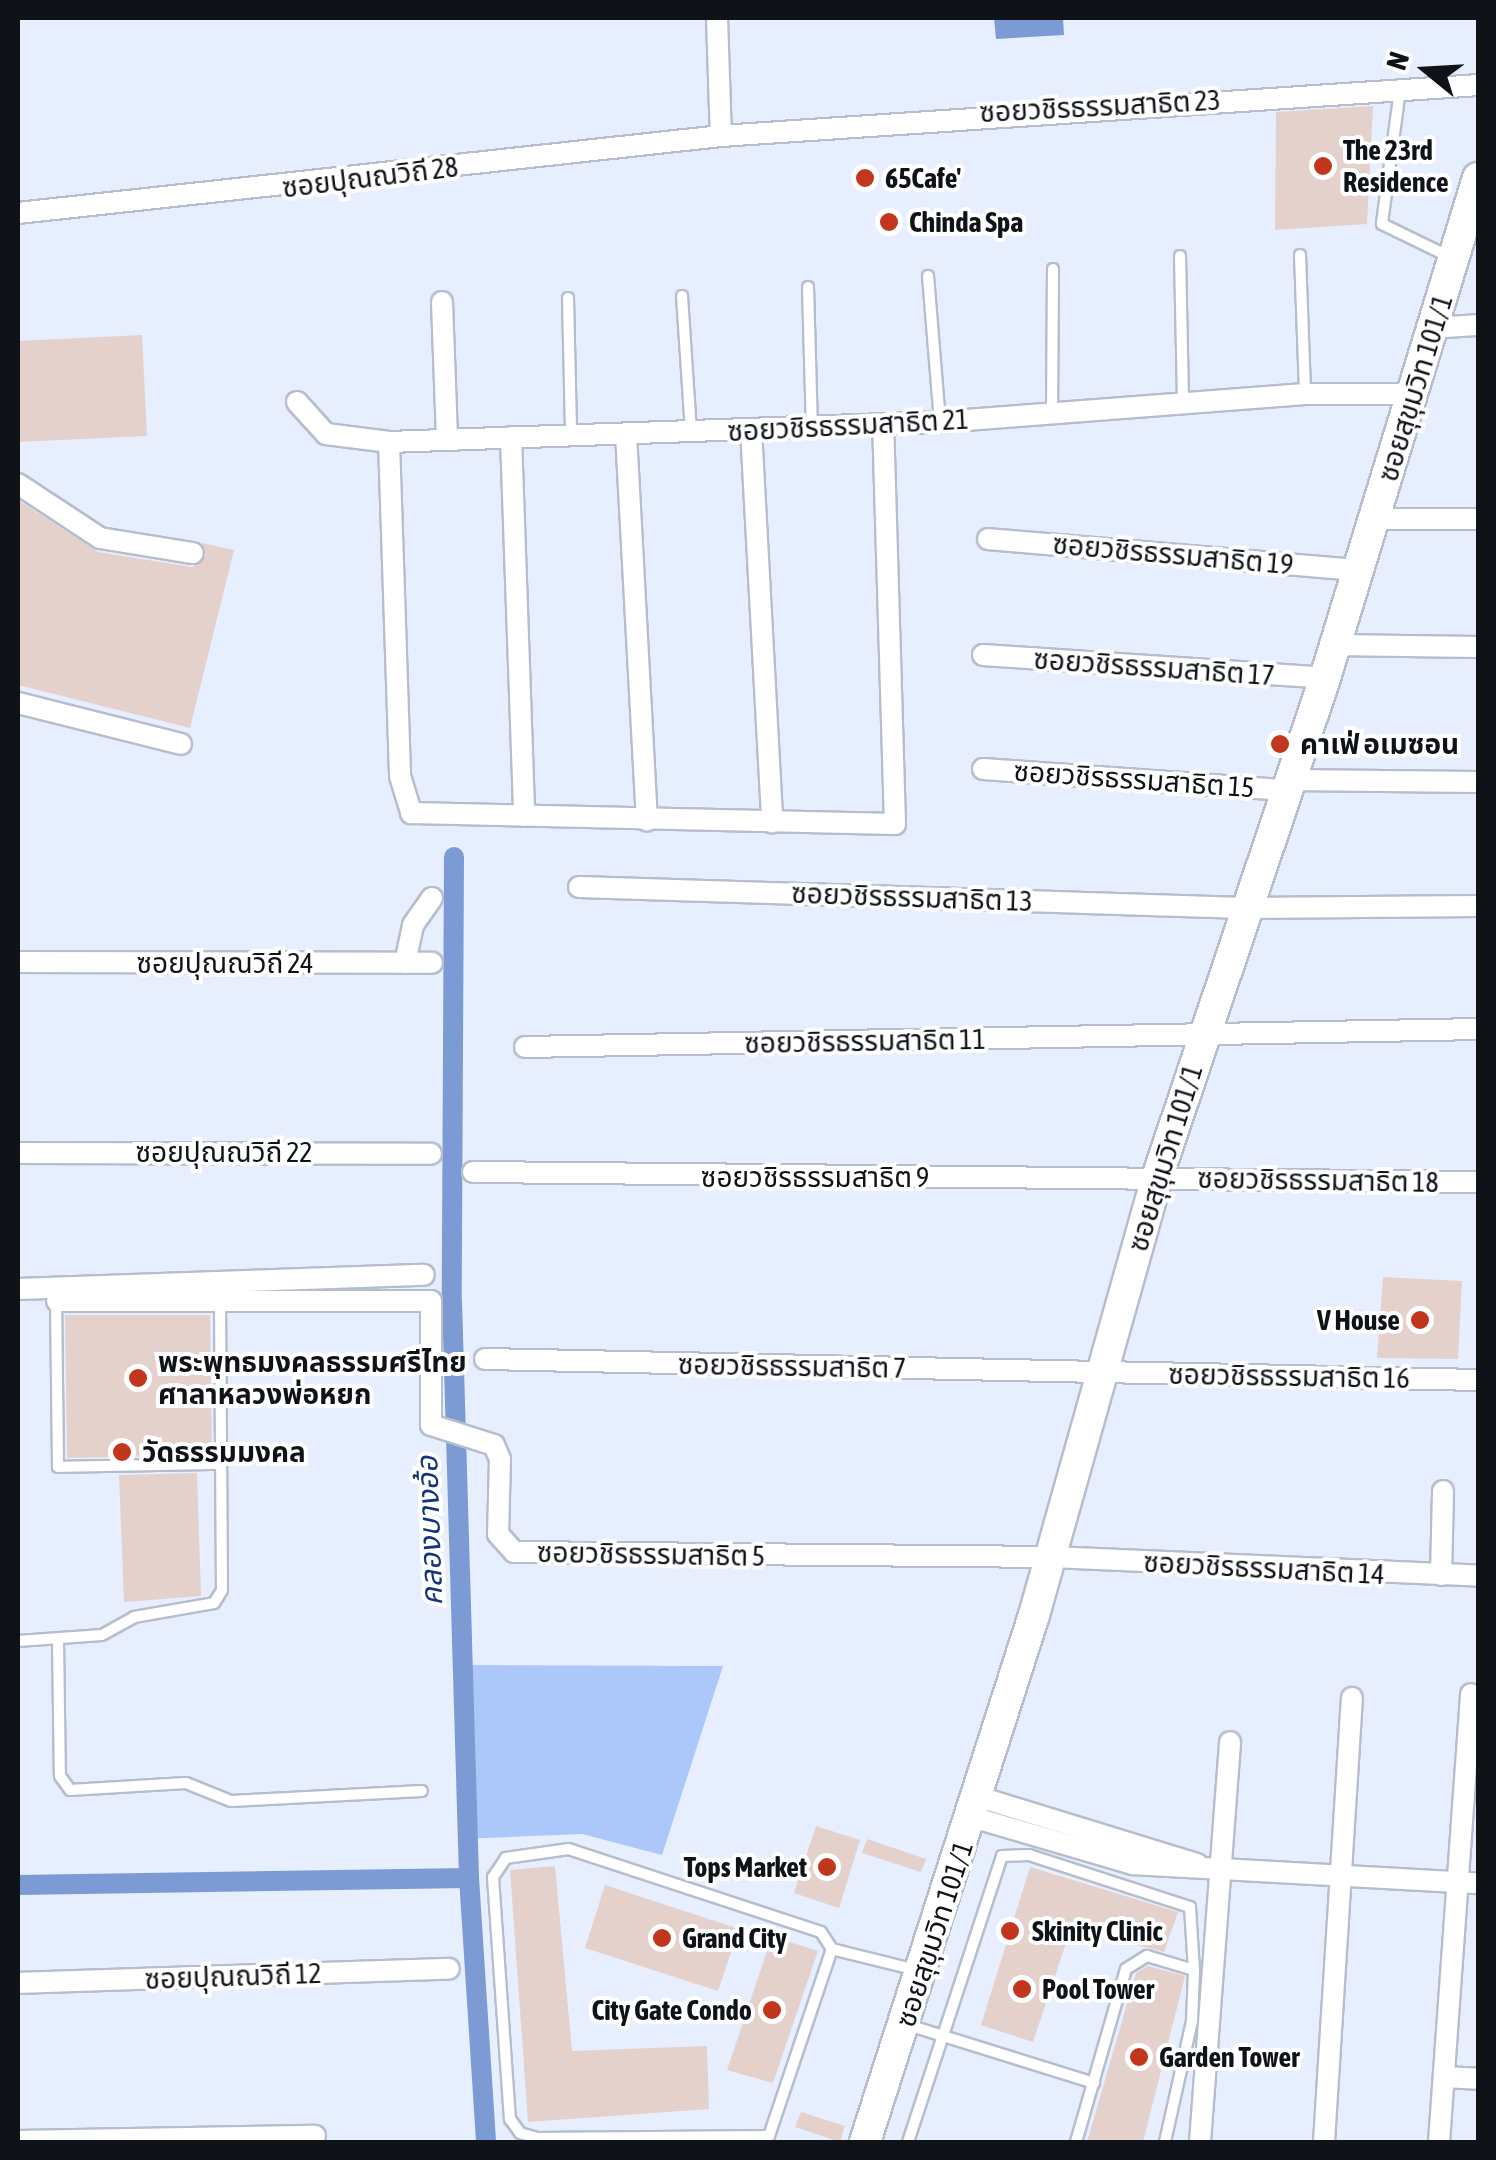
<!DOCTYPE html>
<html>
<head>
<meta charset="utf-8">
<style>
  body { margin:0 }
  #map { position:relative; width:1496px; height:2160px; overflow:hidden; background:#e7effe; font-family:"Asap Condensed","Noto Sans Thai",sans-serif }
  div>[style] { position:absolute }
  .green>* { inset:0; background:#acc7f9 }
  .water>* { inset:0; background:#7c9bd5 }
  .canal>* { height:20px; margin:-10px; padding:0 10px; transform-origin:10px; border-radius:10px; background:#7c9bd5 }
  .building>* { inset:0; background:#e4d1cc }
  .roads { filter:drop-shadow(2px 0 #b6becd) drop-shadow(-2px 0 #b6becd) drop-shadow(0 2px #b6becd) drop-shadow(0 -2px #b6becd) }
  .lane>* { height:10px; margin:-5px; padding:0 5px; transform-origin:5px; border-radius:5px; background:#fff }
  .street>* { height:20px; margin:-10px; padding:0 10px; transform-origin:10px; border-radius:10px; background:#fff }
  .secondary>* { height:30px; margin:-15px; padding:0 15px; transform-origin:15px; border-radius:15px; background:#fff }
  .dots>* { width:28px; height:28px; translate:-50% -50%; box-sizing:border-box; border:5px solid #fff; border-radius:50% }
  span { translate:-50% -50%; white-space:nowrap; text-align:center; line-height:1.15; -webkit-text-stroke:8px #fff; paint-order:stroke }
  .street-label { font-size:28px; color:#0f1217 }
  .poi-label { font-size:28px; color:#0f1217; font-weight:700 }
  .left { translate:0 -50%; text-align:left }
  .right { translate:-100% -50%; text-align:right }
  .water-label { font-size:30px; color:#123478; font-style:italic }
  .frame { position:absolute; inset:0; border:20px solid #0f1217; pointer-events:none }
  .north { position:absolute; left:1376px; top:20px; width:100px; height:100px; -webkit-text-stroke:8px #fff; paint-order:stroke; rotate:288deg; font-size:28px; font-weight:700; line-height:40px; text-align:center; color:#0f1217 }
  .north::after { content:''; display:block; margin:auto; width:35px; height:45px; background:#0f1217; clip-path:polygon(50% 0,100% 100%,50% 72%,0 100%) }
</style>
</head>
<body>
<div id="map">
  <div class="green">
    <i style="clip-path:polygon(459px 1665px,723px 1666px,662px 1855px,582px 1834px,460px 1839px)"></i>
  </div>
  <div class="water">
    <i style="clip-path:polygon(994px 18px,1063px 18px,1064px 35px,996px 39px)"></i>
  </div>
  <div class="canal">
    <i style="left:454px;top:857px;width:444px;rotate:90.3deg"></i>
    <i style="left:452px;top:1301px;width:577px;rotate:88.31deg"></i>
    <i style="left:469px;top:1878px;width:265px;rotate:86.3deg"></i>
    <i style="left:18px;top:1885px;width:451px;rotate:-0.9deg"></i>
  </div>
  <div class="building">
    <i style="clip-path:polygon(1373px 106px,1367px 224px,1275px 230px,1276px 112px)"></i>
    <i style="clip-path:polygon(142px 335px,147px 436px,18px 442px,18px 341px)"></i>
    <i style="clip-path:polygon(18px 500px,98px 552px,192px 567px,206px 556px,202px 543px,234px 550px,190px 728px,18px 685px)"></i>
    <i style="clip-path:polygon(1383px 1277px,1462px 1281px,1458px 1359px,1377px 1358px)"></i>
    <i style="clip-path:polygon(65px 1315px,210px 1315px,212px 1455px,67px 1458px)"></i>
    <i style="clip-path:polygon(197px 1473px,201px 1596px,124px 1602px,119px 1475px)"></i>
    <i style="clip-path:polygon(816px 1826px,860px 1840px,839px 1908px,794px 1893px)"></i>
    <i style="clip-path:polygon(867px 1839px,926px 1859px,921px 1872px,862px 1853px)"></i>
    <i style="clip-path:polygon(555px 1866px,572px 2051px,707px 2046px,709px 2109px,528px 2122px,510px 1870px)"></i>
    <i style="clip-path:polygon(1030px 1867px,1178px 1912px,1164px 1952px,1071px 1928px,1033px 2042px,981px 2025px)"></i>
    <i style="clip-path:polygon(605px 1885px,739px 1929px,718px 1991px,585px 1948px)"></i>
    <i style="clip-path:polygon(772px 1936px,818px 1951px,773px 2083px,727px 2070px)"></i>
    <i style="clip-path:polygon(1148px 1966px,1185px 1976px,1143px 2142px,1087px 2142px,1136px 1973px)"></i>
    <i style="clip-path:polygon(801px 2112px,845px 2126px,840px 2142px,795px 2127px)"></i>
  </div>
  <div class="roads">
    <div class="lane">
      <i style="left:1400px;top:90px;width:135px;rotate:97.7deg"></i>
      <i style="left:1382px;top:224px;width:76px;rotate:25.9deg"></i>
      <i style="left:1300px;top:255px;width:138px;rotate:87.9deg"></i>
      <i style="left:1180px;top:256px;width:147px;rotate:88.8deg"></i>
      <i style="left:928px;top:276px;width:145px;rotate:85.3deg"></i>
      <i style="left:808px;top:287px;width:139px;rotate:88.4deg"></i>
      <i style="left:682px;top:296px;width:135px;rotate:86.2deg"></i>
      <i style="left:568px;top:298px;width:137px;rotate:88.7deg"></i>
      <i style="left:1052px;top:413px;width:144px;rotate:-89.6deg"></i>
      <i style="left:56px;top:1300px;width:167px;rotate:89.3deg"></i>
      <i style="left:58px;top:1467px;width:161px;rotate:-1.1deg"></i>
      <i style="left:58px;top:1640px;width:136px;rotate:89.2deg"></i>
      <i style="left:60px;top:1776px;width:17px;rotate:54deg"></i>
      <i style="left:70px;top:1790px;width:116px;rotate:-3.5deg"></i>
      <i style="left:186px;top:1783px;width:48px;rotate:21.8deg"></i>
      <i style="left:231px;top:1801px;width:191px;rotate:-3deg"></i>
      <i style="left:18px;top:1641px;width:84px;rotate:-4.1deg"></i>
      <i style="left:102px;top:1635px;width:37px;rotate:-29deg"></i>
      <i style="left:134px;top:1617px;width:81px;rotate:-9.9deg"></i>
      <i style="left:214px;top:1603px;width:15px;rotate:-58deg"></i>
      <i style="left:222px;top:1590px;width:291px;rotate:-90.4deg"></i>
      <i style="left:832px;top:1949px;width:20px;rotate:-123deg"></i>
      <i style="left:821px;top:1932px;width:265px;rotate:-161.8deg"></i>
      <i style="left:569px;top:1849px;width:64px;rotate:171.9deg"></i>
      <i style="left:506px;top:1858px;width:23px;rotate:124deg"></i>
      <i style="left:493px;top:1877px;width:243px;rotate:86deg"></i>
      <i style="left:510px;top:2119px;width:17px;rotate:54deg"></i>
      <i style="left:520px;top:2133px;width:19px;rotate:16deg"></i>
      <i style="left:538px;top:2138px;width:231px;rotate:-0.5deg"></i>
      <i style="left:769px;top:2136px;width:197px;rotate:-71.4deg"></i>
      <i style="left:832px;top:1949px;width:87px;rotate:14deg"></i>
      <i style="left:908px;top:2025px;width:195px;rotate:17.3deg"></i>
      <i style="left:908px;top:2142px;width:301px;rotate:-71.8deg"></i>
      <i style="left:1002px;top:1856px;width:27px;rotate:-2deg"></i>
      <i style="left:1029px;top:1855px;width:169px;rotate:17.9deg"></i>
      <i style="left:1190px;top:1907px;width:63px;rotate:86.4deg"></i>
      <i style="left:1076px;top:2142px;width:180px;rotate:-73.9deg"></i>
      <i style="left:1126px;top:1969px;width:25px;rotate:-32deg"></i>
      <i style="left:1147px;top:1956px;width:49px;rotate:16.6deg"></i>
      <i style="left:1194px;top:1970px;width:51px;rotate:92.2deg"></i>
      <i style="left:1192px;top:2021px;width:124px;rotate:102.6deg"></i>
    </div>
    <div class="street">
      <i style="left:717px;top:18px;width:118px;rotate:88.1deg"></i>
      <i style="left:18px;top:213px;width:707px;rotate:-6.25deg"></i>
      <i style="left:721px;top:136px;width:759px;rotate:-3.85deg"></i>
      <i style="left:442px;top:302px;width:137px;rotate:87.9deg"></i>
      <i style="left:1432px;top:328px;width:46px;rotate:-3.7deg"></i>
      <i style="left:297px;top:402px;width:43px;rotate:47.8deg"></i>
      <i style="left:326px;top:434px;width:64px;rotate:7.2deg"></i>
      <i style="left:389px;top:442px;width:551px;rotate:-2.08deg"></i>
      <i style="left:940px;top:422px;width:366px;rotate:-4.4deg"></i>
      <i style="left:1305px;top:394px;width:109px"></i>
      <i style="left:751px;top:429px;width:394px;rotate:86.9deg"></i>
      <i style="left:626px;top:434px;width:387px;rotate:86.9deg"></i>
      <i style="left:511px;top:437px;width:379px;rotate:88deg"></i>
      <i style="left:389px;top:442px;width:334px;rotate:88.1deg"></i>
      <i style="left:400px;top:776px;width:39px;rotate:73deg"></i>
      <i style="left:411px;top:813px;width:484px;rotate:1.3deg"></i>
      <i style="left:895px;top:824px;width:399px;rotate:-91.7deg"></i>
      <i style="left:18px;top:484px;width:98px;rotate:33.4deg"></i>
      <i style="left:100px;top:538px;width:94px;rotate:9.2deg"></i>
      <i style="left:1375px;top:519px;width:103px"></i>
      <i style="left:988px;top:539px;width:372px;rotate:4.8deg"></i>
      <i style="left:1333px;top:645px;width:145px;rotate:0.8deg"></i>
      <i style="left:983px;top:655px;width:343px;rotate:3.8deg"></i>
      <i style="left:18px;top:703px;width:168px;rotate:14.1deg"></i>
      <i style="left:983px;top:769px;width:303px;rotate:4deg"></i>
      <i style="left:1289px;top:780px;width:189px;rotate:0.6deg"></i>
      <i style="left:579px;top:887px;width:666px;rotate:1.81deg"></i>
      <i style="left:1245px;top:908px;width:233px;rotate:-0.5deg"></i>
      <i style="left:18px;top:962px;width:414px;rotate:0.1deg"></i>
      <i style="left:405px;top:963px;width:39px;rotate:-78deg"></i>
      <i style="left:413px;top:925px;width:33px;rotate:-55deg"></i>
      <i style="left:525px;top:1047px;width:953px;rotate:-1.08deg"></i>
      <i style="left:18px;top:1153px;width:413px;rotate:0.1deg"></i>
      <i style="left:473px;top:1172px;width:1005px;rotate:0.57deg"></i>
      <i style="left:18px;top:1289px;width:406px;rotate:-2deg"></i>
      <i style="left:57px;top:1301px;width:374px"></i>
      <i style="left:431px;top:1301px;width:124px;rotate:90deg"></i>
      <i style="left:431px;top:1425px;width:66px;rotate:17.6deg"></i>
      <i style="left:494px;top:1445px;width:15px;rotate:67deg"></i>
      <i style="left:500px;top:1459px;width:75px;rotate:91.5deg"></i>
      <i style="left:498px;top:1534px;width:24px;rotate:48deg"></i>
      <i style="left:514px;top:1552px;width:536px;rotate:0.53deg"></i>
      <i style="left:1050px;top:1557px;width:428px;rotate:2.5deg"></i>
      <i style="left:485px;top:1359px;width:993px;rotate:1.21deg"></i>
      <i style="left:1441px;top:1575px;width:84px;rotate:-88.6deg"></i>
      <i style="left:979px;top:1797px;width:228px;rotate:17.1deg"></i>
      <i style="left:972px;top:1817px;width:168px;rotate:16.3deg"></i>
      <i style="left:1133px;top:1864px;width:346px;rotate:3.2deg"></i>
      <i style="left:18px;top:1983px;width:431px;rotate:-1.9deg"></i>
      <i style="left:1444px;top:2077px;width:34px;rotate:3deg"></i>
      <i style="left:18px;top:2141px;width:297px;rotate:-1deg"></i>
      <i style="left:1200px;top:2142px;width:401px;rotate:-85.7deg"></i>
      <i style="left:1324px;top:2142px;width:445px;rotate:-86.4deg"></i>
      <i style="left:1439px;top:2142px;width:449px;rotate:-85.9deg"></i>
    </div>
    <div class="secondary">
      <i style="left:865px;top:2142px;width:553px;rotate:-72.22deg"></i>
      <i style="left:1034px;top:1615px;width:454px;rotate:-74.3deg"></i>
      <i style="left:1157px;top:1178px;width:527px;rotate:-71.43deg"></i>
      <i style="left:1325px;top:678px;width:523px;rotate:-72.99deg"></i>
    </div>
  </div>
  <div class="dots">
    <i style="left:1323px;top:166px;background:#c1361c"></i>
    <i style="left:865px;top:178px;background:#c1361c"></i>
    <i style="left:889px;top:222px;background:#c1361c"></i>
    <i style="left:1280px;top:744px;background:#c1361c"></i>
    <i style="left:1420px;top:1320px;background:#c1361c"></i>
    <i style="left:138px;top:1378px;background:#c1361c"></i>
    <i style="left:122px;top:1452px;background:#c1361c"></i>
    <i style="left:827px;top:1867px;background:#c1361c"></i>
    <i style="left:1010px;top:1931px;background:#c1361c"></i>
    <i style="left:662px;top:1938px;background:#c1361c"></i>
    <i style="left:1022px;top:1989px;background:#c1361c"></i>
    <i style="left:772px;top:2010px;background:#c1361c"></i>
    <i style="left:1139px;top:2057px;background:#c1361c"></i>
  </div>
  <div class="street-label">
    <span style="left:1100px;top:106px;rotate:-3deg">ซอยวชิรธรรมสาธิต 23</span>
    <span style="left:370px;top:177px;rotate:-7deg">ซอยปุณณวิถี 28</span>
    <span style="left:1415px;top:388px;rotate:-73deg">ซอยสุขุมวิท 101/1</span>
    <span style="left:848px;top:425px;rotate:-3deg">ซอยวชิรธรรมสาธิต 21</span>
    <span style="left:1173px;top:554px;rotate:5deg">ซอยวชิรธรรมสาธิต 19</span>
    <span style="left:1154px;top:667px;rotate:4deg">ซอยวชิรธรรมสาธิต 17</span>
    <span style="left:1134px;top:779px;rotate:4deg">ซอยวชิรธรรมสาธิต 15</span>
    <span style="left:912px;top:897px;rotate:2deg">ซอยวชิรธรรมสาธิต 13</span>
    <span style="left:225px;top:963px">ซอยปุณณวิถี 24</span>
    <span style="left:865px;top:1041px;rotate:-1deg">ซอยวชิรธรรมสาธิต 11</span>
    <span style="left:224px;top:1152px">ซอยปุณณวิถี 22</span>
    <span style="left:1165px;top:1158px;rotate:-73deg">ซอยสุขุมวิท 101/1</span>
    <span style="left:815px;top:1177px">ซอยวชิรธรรมสาธิต 9</span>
    <span style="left:1318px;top:1180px;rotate:1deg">ซอยวชิรธรรมสาธิต 18</span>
    <span style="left:792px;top:1366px;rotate:1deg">ซอยวชิรธรรมสาธิต 7</span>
    <span style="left:1289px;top:1376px;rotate:1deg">ซอยวชิรธรรมสาธิต 16</span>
    <span style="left:651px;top:1554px;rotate:1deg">ซอยวชิรธรรมสาธิต 5</span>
    <span style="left:1264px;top:1568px;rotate:3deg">ซอยวชิรธรรมสาธิต 14</span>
    <span style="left:934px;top:1934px;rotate:-72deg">ซอยสุขุมวิท 101/1</span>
    <span style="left:233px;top:1976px;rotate:-2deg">ซอยปุณณวิถี 12</span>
  </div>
  <div class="poi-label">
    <span class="left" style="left:1343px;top:166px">The 23rd<br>Residence</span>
    <span class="left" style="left:885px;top:178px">65Cafe'</span>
    <span class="left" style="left:909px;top:222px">Chinda Spa</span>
    <span class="left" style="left:1300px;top:744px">คาเฟ่ อเมซอน</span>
    <span class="right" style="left:1400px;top:1320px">V House</span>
    <span class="left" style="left:158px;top:1378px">พระพุทธมงคลธรรมศรีไทย<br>ศาลาหลวงพ่อหยก</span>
    <span class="left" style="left:142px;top:1452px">วัดธรรมมงคล</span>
    <span class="right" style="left:807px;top:1867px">Tops Market</span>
    <span class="left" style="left:1032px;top:1931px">Skinity Clinic</span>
    <span class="left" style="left:682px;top:1938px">Grand City</span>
    <span class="left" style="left:1042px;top:1989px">Pool Tower</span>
    <span class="right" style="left:752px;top:2010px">City Gate Condo</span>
    <span class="left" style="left:1159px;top:2057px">Garden Tower</span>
  </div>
  <div class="water-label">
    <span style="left:429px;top:1531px;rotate:-92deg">คลองบางอ้อ</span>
  </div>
  <div class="frame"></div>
  <div class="north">N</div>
</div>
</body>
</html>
